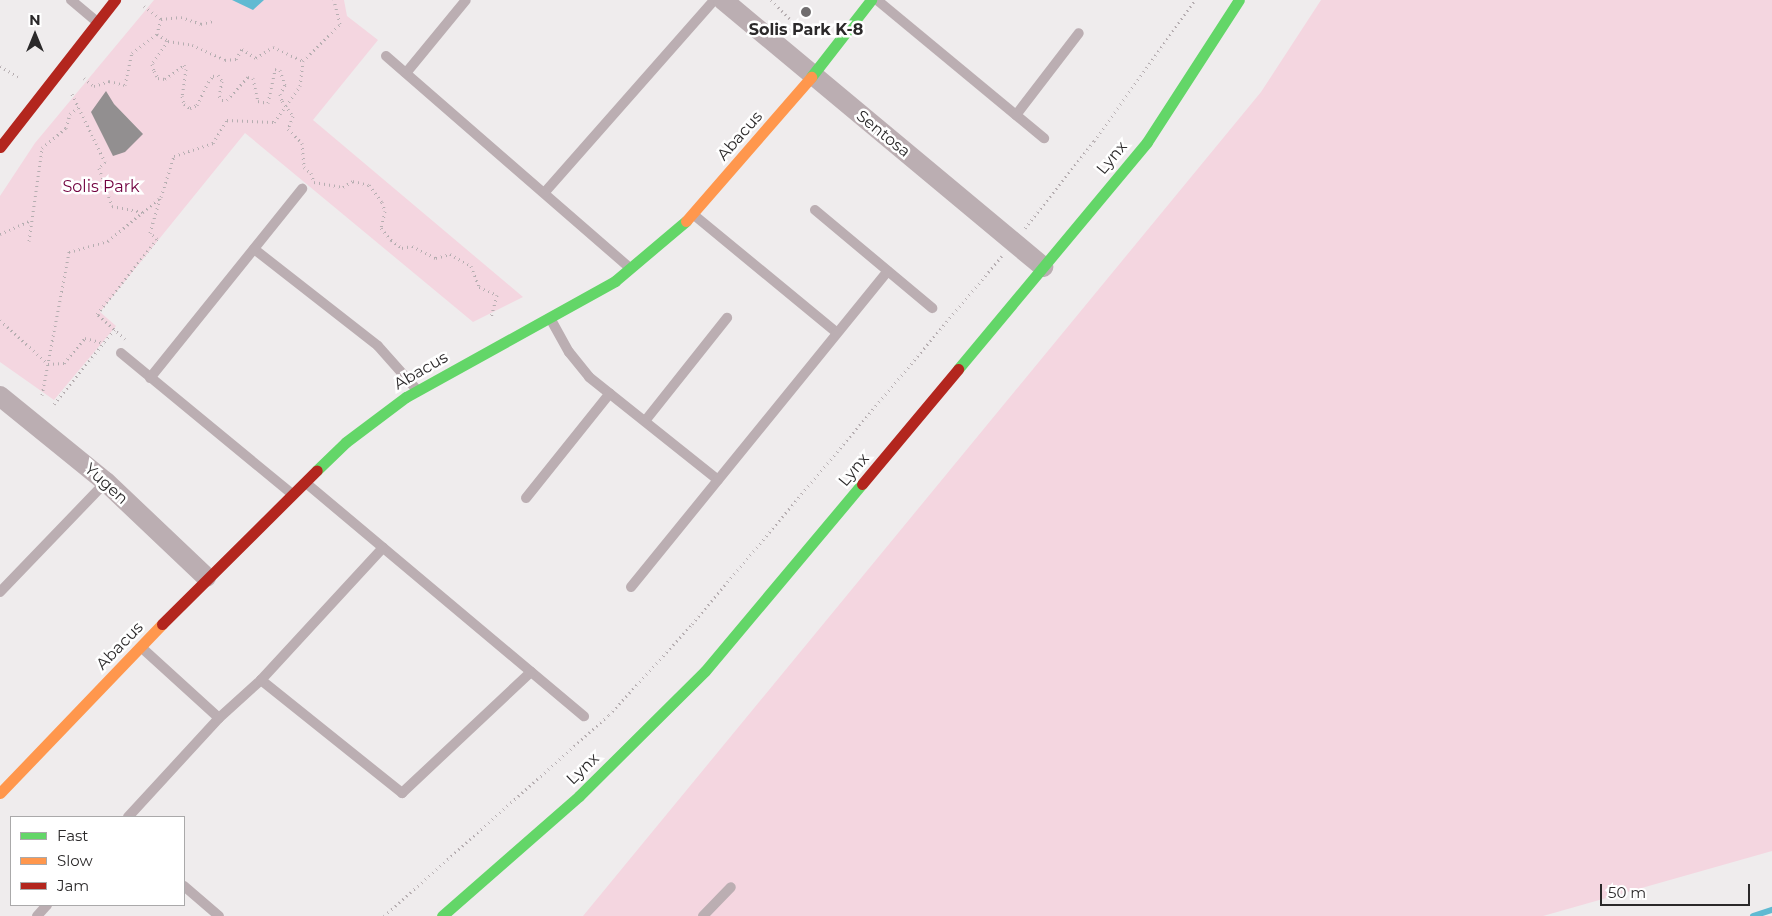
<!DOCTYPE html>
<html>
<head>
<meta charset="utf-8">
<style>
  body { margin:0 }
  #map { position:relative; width:1772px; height:916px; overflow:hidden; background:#efeced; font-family:Montserrat,sans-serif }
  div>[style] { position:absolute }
  .green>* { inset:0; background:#f4d6e0 }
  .water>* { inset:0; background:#60bad2 }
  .stream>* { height:6px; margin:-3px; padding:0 3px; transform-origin:3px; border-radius:3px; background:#60bad2 }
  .building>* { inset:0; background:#928f90 }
  .path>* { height:3px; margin-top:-1.5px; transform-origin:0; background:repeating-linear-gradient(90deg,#b6aeb1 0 1px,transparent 0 5px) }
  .lane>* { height:10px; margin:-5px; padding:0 5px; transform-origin:5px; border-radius:5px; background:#bbaeb2 }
  .street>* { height:20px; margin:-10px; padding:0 10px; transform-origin:10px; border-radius:10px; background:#bbaeb2 }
  .fast>* { height:11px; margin:-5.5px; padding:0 5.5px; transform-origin:5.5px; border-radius:5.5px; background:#63d668 }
  .slow>* { height:11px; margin:-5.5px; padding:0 5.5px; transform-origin:5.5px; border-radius:5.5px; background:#ff974d }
  .jam>* { height:11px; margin:-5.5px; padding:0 5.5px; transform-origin:5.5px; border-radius:5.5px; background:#b3261e }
  .dots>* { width:14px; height:14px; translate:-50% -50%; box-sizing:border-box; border:2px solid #fff; border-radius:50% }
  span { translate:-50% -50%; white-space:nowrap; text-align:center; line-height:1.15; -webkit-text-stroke:5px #fff; paint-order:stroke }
  .poi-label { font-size:16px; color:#2b292a; font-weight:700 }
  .street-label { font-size:16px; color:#2b292a }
  .park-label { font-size:16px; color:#71013f }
  .legend { position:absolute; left:10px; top:816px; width:175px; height:90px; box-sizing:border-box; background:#fff; border:1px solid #aaa9aa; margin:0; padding:6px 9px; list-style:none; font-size:15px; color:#2b292a }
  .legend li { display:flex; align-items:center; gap:10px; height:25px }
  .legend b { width:25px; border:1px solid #aaa9aa }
  .north { position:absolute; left:10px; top:10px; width:50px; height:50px; -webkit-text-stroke:4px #fff; paint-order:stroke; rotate:0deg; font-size:14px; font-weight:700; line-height:20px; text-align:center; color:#2b292a }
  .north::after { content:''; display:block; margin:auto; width:18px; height:22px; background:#2b292a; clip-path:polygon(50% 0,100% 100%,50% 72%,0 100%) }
  .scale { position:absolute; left:1600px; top:884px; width:150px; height:22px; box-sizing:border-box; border:2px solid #2b292a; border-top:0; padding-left:6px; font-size:15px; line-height:18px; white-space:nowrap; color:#2b292a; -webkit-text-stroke:4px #fff; paint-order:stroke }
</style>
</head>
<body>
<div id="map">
  <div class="green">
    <i style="clip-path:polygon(154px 0,344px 0,347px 16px,378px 40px,313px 120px,523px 297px,473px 322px,245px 133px,100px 312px,116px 326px,54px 400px,0 362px,0 196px,35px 143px)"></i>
    <i style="clip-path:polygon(1321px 0,1772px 0,1772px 851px,1543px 916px,583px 916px,1261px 92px)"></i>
  </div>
  <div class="water">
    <i style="clip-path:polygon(232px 0,264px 0,253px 10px)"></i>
  </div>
  <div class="stream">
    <i style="left:1753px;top:916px;width:20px;rotate:-18deg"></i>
  </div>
  <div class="building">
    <i style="clip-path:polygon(106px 91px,114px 104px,143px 134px,125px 152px,113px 156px,91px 112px)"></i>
  </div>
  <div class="path">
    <i style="left:771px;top:0;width:52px;rotate:45deg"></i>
    <i style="left:144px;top:6px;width:21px;rotate:37deg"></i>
    <i style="left:161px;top:19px;width:16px;rotate:105deg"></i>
    <i style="left:157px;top:34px;width:13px;rotate:32deg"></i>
    <i style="left:168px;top:41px;width:28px;rotate:125deg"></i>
    <i style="left:152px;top:64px;width:7px;rotate:74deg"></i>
    <i style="left:154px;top:71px;width:8px;rotate:60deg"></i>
    <i style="left:158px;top:78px;width:7px;rotate:8deg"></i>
    <i style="left:165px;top:79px;width:24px;rotate:-36deg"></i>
    <i style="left:184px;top:65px;width:4px;rotate:63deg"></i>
    <i style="left:186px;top:69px;width:27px;rotate:98deg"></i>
    <i style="left:182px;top:96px;width:8px;rotate:76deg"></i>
    <i style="left:184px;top:104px;width:7px;rotate:34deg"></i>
    <i style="left:190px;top:108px;width:8px;rotate:-23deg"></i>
    <i style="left:197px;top:105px;width:25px;rotate:-64deg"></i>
    <i style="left:208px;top:82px;width:8px;rotate:-50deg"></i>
    <i style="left:213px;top:76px;width:5px;rotate:-11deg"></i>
    <i style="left:218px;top:75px;width:7px;rotate:56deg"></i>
    <i style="left:222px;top:81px;width:15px;rotate:101deg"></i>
    <i style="left:219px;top:96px;width:5px;rotate:53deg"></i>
    <i style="left:222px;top:100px;width:5px"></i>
    <i style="left:227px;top:100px;width:31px;rotate:-48deg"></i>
    <i style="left:248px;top:77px;width:5px;rotate:11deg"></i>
    <i style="left:253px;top:78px;width:24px;rotate:78deg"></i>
    <i style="left:258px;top:101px;width:10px;rotate:11deg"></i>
    <i style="left:268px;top:103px;width:35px;rotate:-78deg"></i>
    <i style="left:275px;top:69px;width:5px;rotate:11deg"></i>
    <i style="left:280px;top:70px;width:16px;rotate:72deg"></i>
    <i style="left:285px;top:85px;width:10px;rotate:119deg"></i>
    <i style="left:280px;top:94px;width:7px;rotate:74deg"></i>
    <i style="left:282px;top:101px;width:19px;rotate:54deg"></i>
    <i style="left:293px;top:116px;width:14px;rotate:111deg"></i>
    <i style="left:288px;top:129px;width:20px;rotate:45deg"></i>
    <i style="left:302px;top:143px;width:24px;rotate:85deg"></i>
    <i style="left:304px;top:167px;width:9px;rotate:41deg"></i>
    <i style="left:311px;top:173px;width:9px;rotate:72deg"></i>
    <i style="left:314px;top:182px;width:29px;rotate:10deg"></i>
    <i style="left:343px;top:187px;width:12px;rotate:-31deg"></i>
    <i style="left:353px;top:181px;width:16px;rotate:14deg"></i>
    <i style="left:369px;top:185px;width:21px;rotate:53deg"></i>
    <i style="left:382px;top:202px;width:9px;rotate:72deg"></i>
    <i style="left:385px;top:211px;width:17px;rotate:103deg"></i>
    <i style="left:381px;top:228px;width:16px;rotate:50deg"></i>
    <i style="left:391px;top:240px;width:14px;rotate:36deg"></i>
    <i style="left:402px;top:248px;width:10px;rotate:-11deg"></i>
    <i style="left:412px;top:246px;width:27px;rotate:27deg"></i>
    <i style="left:436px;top:258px;width:15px;rotate:-16deg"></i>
    <i style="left:450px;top:254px;width:24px;rotate:30deg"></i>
    <i style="left:471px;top:266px;width:22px;rotate:69deg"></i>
    <i style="left:479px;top:287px;width:20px;rotate:24deg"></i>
    <i style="left:497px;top:295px;width:24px;rotate:105deg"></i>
    <i style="left:161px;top:19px;width:20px;rotate:-6deg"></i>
    <i style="left:181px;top:17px;width:21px;rotate:19deg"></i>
    <i style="left:201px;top:24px;width:12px;rotate:-14deg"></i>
    <i style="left:168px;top:41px;width:24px;rotate:9deg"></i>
    <i style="left:192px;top:45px;width:36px;rotate:24deg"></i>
    <i style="left:225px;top:60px;width:11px;rotate:-5deg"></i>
    <i style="left:236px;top:59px;width:12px;rotate:-59deg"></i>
    <i style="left:242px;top:49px;width:17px;rotate:33deg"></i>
    <i style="left:256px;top:58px;width:20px;rotate:-33deg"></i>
    <i style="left:273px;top:47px;width:33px;rotate:25deg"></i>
    <i style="left:0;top:66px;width:21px;rotate:31deg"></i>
    <i style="left:84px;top:78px;width:13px;rotate:39deg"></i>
    <i style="left:94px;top:86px;width:16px;rotate:-18deg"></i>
    <i style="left:109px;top:81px;width:16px;rotate:14deg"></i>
    <i style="left:125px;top:85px;width:33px;rotate:-78deg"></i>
    <i style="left:132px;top:53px;width:31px;rotate:-37deg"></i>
    <i style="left:72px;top:94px;width:76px;rotate:64.1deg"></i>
    <i style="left:105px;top:162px;width:8px;rotate:135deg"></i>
    <i style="left:99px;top:168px;width:40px;rotate:71.1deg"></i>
    <i style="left:112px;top:206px;width:31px;rotate:11deg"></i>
    <i style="left:1025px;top:228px;width:111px;rotate:-51.6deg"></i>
    <i style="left:1094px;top:141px;width:173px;rotate:-54.4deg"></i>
    <i style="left:0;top:234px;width:35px;rotate:-24deg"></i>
    <i style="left:29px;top:241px;width:94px;rotate:-82deg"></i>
    <i style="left:42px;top:148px;width:31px;rotate:-40deg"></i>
    <i style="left:66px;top:128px;width:15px;rotate:-74deg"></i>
    <i style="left:70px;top:114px;width:11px;rotate:-38deg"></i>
    <i style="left:0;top:320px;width:65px;rotate:42.5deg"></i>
    <i style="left:48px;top:364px;width:16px;rotate:-4deg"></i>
    <i style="left:64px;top:363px;width:33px;rotate:-50deg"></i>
    <i style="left:85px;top:338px;width:20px;rotate:15deg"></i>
    <i style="left:125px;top:339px;width:38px;rotate:-138deg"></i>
    <i style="left:97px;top:314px;width:96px;rotate:-51.3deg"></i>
    <i style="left:157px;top:239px;width:9px;rotate:-139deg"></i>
    <i style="left:150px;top:233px;width:36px;rotate:-74deg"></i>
    <i style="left:42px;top:395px;width:146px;rotate:-79.3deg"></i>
    <i style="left:69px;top:252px;width:41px;rotate:-15.8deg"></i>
    <i style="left:108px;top:241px;width:69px;rotate:-39.7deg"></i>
    <i style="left:161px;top:197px;width:43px;rotate:-72.4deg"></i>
    <i style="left:174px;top:156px;width:41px;rotate:-18.4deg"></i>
    <i style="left:213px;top:143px;width:27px;rotate:-59deg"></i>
    <i style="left:227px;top:120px;width:47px;rotate:2.4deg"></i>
    <i style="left:274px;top:122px;width:44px;rotate:-54.2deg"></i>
    <i style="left:300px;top:86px;width:25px;rotate:-83deg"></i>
    <i style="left:303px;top:61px;width:52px;rotate:-45deg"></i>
    <i style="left:340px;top:24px;width:25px;rotate:-104deg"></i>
    <i style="left:54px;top:404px;width:97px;rotate:-50.9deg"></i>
    <i style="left:384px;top:916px;width:302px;rotate:-41.8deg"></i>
    <i style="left:609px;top:715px;width:123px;rotate:-47.6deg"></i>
    <i style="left:692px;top:624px;width:481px;rotate:-49.9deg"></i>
  </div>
  <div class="lane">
    <i style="left:71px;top:0;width:34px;rotate:40deg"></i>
    <i style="left:877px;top:0;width:217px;rotate:39.6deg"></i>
    <i style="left:386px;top:56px;width:322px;rotate:41deg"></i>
    <i style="left:406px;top:73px;width:94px;rotate:-50.6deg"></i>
    <i style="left:1016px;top:115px;width:103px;rotate:-52.5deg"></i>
    <i style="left:545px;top:192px;width:256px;rotate:-48.6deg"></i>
    <i style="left:815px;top:210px;width:153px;rotate:39.9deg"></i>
    <i style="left:694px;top:215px;width:185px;rotate:39.5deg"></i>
    <i style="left:254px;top:249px;width:157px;rotate:38deg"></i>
    <i style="left:378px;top:346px;width:59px;rotate:48.4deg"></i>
    <i style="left:550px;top:318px;width:39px;rotate:61deg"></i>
    <i style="left:569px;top:352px;width:32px;rotate:51deg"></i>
    <i style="left:589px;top:377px;width:165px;rotate:38.6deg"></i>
    <i style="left:121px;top:353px;width:222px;rotate:39.5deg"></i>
    <i style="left:150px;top:378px;width:243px;rotate:-51.2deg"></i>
    <i style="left:645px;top:421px;width:132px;rotate:-51.5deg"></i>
    <i style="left:306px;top:483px;width:363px;rotate:40deg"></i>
    <i style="left:526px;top:498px;width:134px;rotate:-51.3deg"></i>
    <i style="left:631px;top:587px;width:407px;rotate:-50.9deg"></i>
    <i style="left:0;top:592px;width:153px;rotate:-46.1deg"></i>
    <i style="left:142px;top:648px;width:104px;rotate:42.3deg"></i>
    <i style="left:261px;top:680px;width:181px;rotate:38.7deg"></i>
    <i style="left:402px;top:793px;width:177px;rotate:-43.2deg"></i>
    <i style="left:128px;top:817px;width:134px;rotate:-47.4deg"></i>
    <i style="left:219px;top:718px;width:57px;rotate:-42.1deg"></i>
    <i style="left:261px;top:680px;width:180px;rotate:-47.3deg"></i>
    <i style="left:184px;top:886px;width:46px;rotate:40.6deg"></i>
    <i style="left:37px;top:916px;width:15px;rotate:-48deg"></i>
    <i style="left:703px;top:916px;width:40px;rotate:-46deg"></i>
  </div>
  <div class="street">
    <i style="left:723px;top:0;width:417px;rotate:39.8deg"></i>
    <i style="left:0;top:396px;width:136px;rotate:39.1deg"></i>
    <i style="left:106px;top:482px;width:138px;rotate:43.5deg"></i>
  </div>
  <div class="fast">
    <i style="left:811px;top:77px;width:98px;rotate:-52.1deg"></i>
    <i style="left:958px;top:369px;width:295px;rotate:-50.2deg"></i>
    <i style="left:1147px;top:142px;width:169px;rotate:-57.1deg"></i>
    <i style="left:317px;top:470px;width:40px;rotate:-44deg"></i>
    <i style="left:346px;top:442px;width:75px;rotate:-36.9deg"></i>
    <i style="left:406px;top:397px;width:239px;rotate:-29deg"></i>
    <i style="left:615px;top:281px;width:93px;rotate:-40.2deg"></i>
    <i style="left:442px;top:916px;width:182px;rotate:-41.2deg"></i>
    <i style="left:579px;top:796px;width:177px;rotate:-44.8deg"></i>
    <i style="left:705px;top:671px;width:244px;rotate:-50deg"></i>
  </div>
  <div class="slow">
    <i style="left:686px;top:221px;width:191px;rotate:-49deg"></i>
    <i style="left:0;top:793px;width:234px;rotate:-46.2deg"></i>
  </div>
  <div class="jam">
    <i style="left:0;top:147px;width:187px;rotate:-52deg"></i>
    <i style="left:862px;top:484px;width:150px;rotate:-50.1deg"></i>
    <i style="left:162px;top:624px;width:218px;rotate:-44.8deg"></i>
  </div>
  <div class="dots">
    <i style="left:806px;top:12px;background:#706d6e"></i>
  </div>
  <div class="poi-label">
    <span style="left:806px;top:30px">Solis Park K-8</span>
  </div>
  <div class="street-label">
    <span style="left:883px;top:134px;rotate:39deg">Sentosa</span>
    <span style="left:740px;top:136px;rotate:-49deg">Abacus</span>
    <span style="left:1112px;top:158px;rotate:-50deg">Lynx</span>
    <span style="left:421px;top:371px;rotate:-30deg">Abacus</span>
    <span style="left:854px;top:470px;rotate:-50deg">Lynx</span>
    <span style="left:106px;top:484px;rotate:42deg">Yugen</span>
    <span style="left:120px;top:646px;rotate:-46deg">Abacus</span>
    <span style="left:583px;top:769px;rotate:-44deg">Lynx</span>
  </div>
  <div class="park-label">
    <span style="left:101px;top:187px">Solis Park</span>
  </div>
  <ul class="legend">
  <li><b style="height:6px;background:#63d668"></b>Fast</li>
  <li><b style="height:6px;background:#ff974d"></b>Slow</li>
  <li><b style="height:6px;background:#b3261e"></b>Jam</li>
  </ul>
  <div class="north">N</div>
  <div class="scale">50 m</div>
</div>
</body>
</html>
